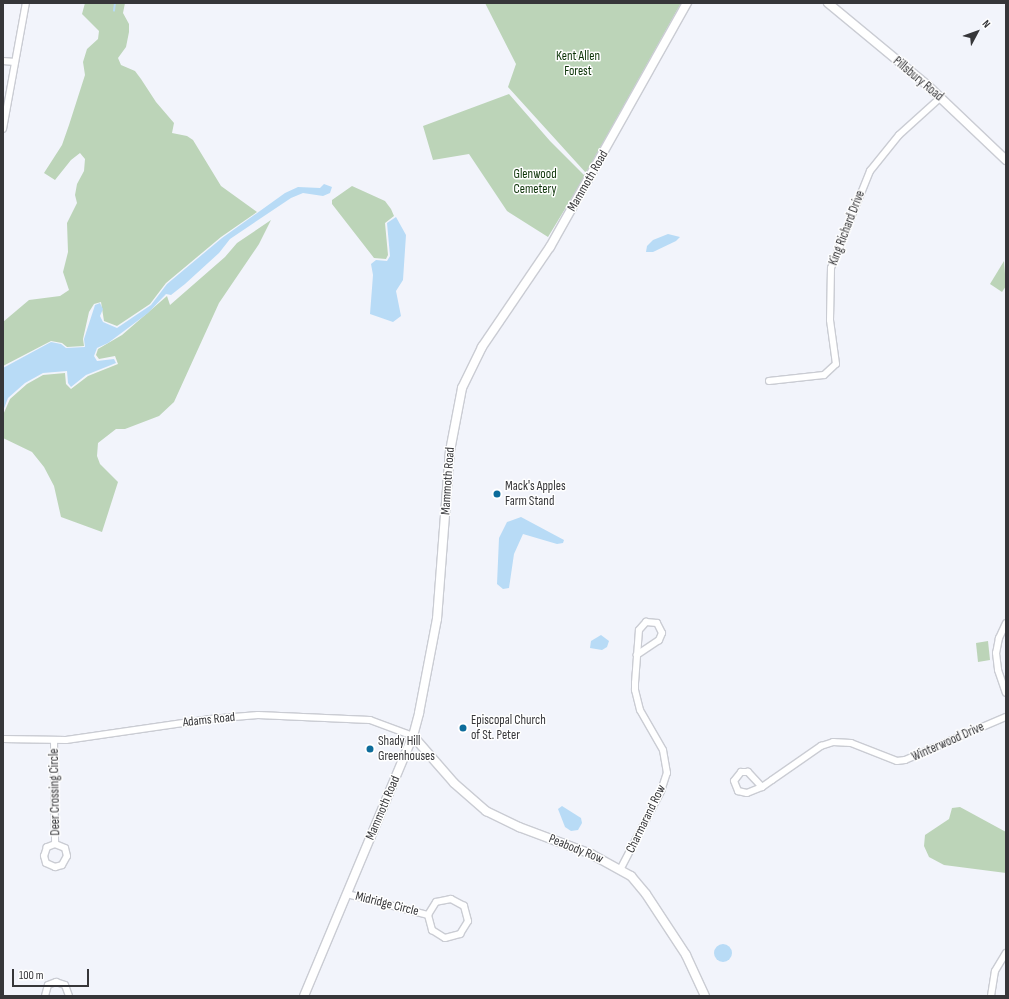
<!DOCTYPE html>
<html>
<head>
<meta charset="utf-8">
<style>
  body { margin:0 }
  #map { position:relative; width:1009px; height:999px; overflow:hidden; background:#f2f4fb; font-family:"Sofia Sans Condensed",sans-serif }
  div>[style] { position:absolute }
  .green>* { inset:0; background:#bcd4b8 }
  .water>* { inset:0; background:#b8dbf6 }
  .round { border-radius:50% }
  .stream>* { height:1.5px; margin:-0.75px; padding:0 0.75px; transform-origin:0.75px; border-radius:0.75px; background:#b8dbf6 }
  .roads { filter:drop-shadow(1px 0 #caccd3) drop-shadow(-1px 0 #caccd3) drop-shadow(0 1px #caccd3) drop-shadow(0 -1px #caccd3) }
  .street>* { height:6px; margin:-3px; padding:0 3px; transform-origin:3px; border-radius:3px; background:#fff }
  .secondary>* { height:8px; margin:-4px; padding:0 4px; transform-origin:4px; border-radius:4px; background:#fff }
  .dots>* { width:11px; height:11px; translate:-50% -50%; box-sizing:border-box; border:2px solid #fff; border-radius:50% }
  span { translate:-50% -50%; white-space:nowrap; text-align:center; line-height:1.15; -webkit-text-stroke:3px #fff; paint-order:stroke }
  .park-label { font-size:13px; color:#0c3307 }
  .street-label { font-size:13px; color:#363639 }
  .poi-label { font-size:13px; color:#363639 }
  .left { translate:0 -50%; text-align:left }
  .frame { position:absolute; inset:0; border:4px solid #363639; pointer-events:none }
  .north { position:absolute; left:957px; top:12px; width:40px; height:40px; -webkit-text-stroke:3px #fff; paint-order:stroke; rotate:49deg; font-size:11px; font-weight:700; line-height:16px; text-align:center; color:#363639 }
  .north::after { content:''; display:block; margin:auto; width:14px; height:18px; background:#363639; clip-path:polygon(50% 0,100% 100%,50% 72%,0 100%) }
  .scale { position:absolute; left:12px; top:969px; width:77px; height:18px; box-sizing:border-box; border:2px solid #363639; border-top:0; padding-left:5px; font-size:12px; line-height:14px; white-space:nowrap; color:#363639; -webkit-text-stroke:3px #fff; paint-order:stroke }
</style>
</head>
<body>
<div id="map">
  <div class="green">
    <i style="clip-path:polygon(85px 3px,125px 3px,123px 13px,129px 24px,129px 32px,126px 47px,118px 58px,121px 65px,135px 71px,141px 79px,156px 102px,174px 123px,172px 133px,187px 136px,193px 140px,221px 186px,257px 212px,221px 237px,166px 283px,150px 304px,117px 326px,104px 321px,101px 302px,94px 304px,89px 312px,83px 339px,84px 346px,67px 347px,62px 343px,51px 341px,3px 366px,3px 322px,29px 300px,60px 296px,69px 290px,63px 272px,68px 252px,67px 223px,77px 203px,75px 195px,77px 184px,84px 171px,85px 159px,80px 153px,71px 160px,55px 180px,44px 173px,62px 145px,69px 125px,85px 75px,83px 62px,87px 49px,98px 39px,99px 31px,82px 14px)"></i>
    <i style="clip-path:polygon(485px 3px,681px 3px,586px 173px,508px 87px,516px 64px)"></i>
    <i style="clip-path:polygon(509px 94px,550px 141px,585px 176px,548px 237px,507px 211px,469px 154px,433px 160px,423px 126px)"></i>
    <i style="clip-path:polygon(352px 186px,385px 201px,391px 209px,394px 216px,385px 223px,388px 255px,386px 259px,374px 258px,332px 204px,332px 200px)"></i>
    <i style="clip-path:polygon(271px 220px,259px 244px,219px 303px,174px 402px,159px 416px,125px 429px,116px 429px,98px 443px,97px 456px,100px 464px,118px 482px,102px 532px,61px 517px,54px 486px,44px 467px,32px 452px,3px 438px,3px 415px,10px 399px,27px 384px,43px 375px,65px 373px,66px 384px,71px 389px,88px 376px,118px 364px,115px 356px,99px 359px,96px 355px,98px 349px,122px 335px,167px 296px,170px 305px,225px 257px,237px 243px)"></i>
    <i style="clip-path:polygon(1004px 261px,1006px 286px,1002px 292px,990px 284px)"></i>
    <i style="clip-path:polygon(988px 641px,990px 660px,978px 662px,976px 643px)"></i>
    <i style="clip-path:polygon(960px 807px,1006px 832px,1006px 873px,944px 865px,929px 857px,924px 846px,925px 835px,949px 819px,952px 808px)"></i>
  </div>
  <div class="water">
    <i style="clip-path:polygon(324px 184px,332px 187px,330px 193px,323px 196px,303px 193px,291px 198px,230px 239px,219px 253px,185px 284px,171px 295px,166px 294px,148px 313px,108px 343px,97px 348px,94px 356px,97px 361px,114px 359px,116px 363px,86px 375px,71px 387px,68px 383px,67px 371px,43px 373px,25px 383px,8px 398px,3px 411px,3px 368px,51px 342px,61px 344px,66px 348px,85px 347px,84px 339px,95px 305px,100px 303px,103px 309px,100px 316px,103px 322px,117px 328px,151px 305px,167px 284px,222px 238px,285px 193px,298px 187px,320px 188px)"></i>
    <i style="clip-path:polygon(396px 217px,406px 235px,403px 280px,396px 291px,401px 316px,393px 322px,370px 314px,373px 275px,371px 264px,376px 260px,387px 261px,390px 256px,387px 223px)"></i>
    <i style="clip-path:polygon(668px 234px,680px 237px,676px 241px,653px 252px,646px 252px,647px 246px,653px 240px)"></i>
    <i style="clip-path:polygon(521px 517px,564px 540px,563px 543px,557px 544px,523px 534px,514px 554px,509px 588px,503px 589px,497px 584px,499px 538px,507px 522px)"></i>
    <i style="clip-path:polygon(601px 635px,609px 641px,607px 647px,602px 650px,590px 648px,591px 641px)"></i>
    <i style="clip-path:polygon(562px 806px,581px 818px,582px 823px,578px 830px,571px 831px,565px 827px,558px 809px)"></i>
    <i class="round" style="left:714px;top:944px;width:18px;height:18px"></i>
  </div>
  <div class="stream">
    <i style="left:114px;top:11px;width:8px;rotate:-83deg"></i>
  </div>
  <div class="roads">
    <div class="street">
      <i style="left:3px;top:61px;width:12px;rotate:5deg"></i>
      <i style="left:3px;top:129px;width:128px;rotate:-79.7deg"></i>
      <i style="left:769px;top:381px;width:55px;rotate:-6.2deg"></i>
      <i style="left:824px;top:375px;width:16px;rotate:-43deg"></i>
      <i style="left:836px;top:364px;width:44px;rotate:-97.8deg"></i>
      <i style="left:830px;top:320px;width:52px;rotate:-88.9deg"></i>
      <i style="left:831px;top:268px;width:105px;rotate:-68.1deg"></i>
      <i style="left:870px;top:171px;width:46px;rotate:-51.1deg"></i>
      <i style="left:899px;top:135px;width:55px;rotate:-42.1deg"></i>
      <i style="left:1006px;top:623px;width:17px;rotate:115deg"></i>
      <i style="left:999px;top:638px;width:15px;rotate:101deg"></i>
      <i style="left:996px;top:653px;width:17px;rotate:83deg"></i>
      <i style="left:998px;top:670px;width:24px;rotate:71deg"></i>
      <i style="left:3px;top:739px;width:63px;rotate:0.9deg"></i>
      <i style="left:66px;top:740px;width:146px;rotate:-8.3deg"></i>
      <i style="left:210px;top:719px;width:48px;rotate:-4.8deg"></i>
      <i style="left:258px;top:715px;width:112px;rotate:2.6deg"></i>
      <i style="left:370px;top:720px;width:46px;rotate:20.4deg"></i>
      <i style="left:54px;top:740px;width:104px;rotate:89.4deg"></i>
      <i style="left:55px;top:844px;width:9px;rotate:159deg"></i>
      <i style="left:47px;top:847px;width:9px;rotate:108deg"></i>
      <i style="left:44px;top:856px;width:7px;rotate:74deg"></i>
      <i style="left:46px;top:863px;width:10px;rotate:24deg"></i>
      <i style="left:55px;top:867px;width:7px;rotate:-16deg"></i>
      <i style="left:62px;top:865px;width:10px;rotate:-61deg"></i>
      <i style="left:67px;top:856px;width:8px;rotate:-104deg"></i>
      <i style="left:65px;top:848px;width:11px;rotate:-158deg"></i>
      <i style="left:762px;top:787px;width:21px;rotate:-133deg"></i>
      <i style="left:748px;top:772px;width:7px;rotate:180deg"></i>
      <i style="left:741px;top:772px;width:11px;rotate:128deg"></i>
      <i style="left:734px;top:781px;width:11px;rotate:68deg"></i>
      <i style="left:738px;top:791px;width:9px;rotate:13deg"></i>
      <i style="left:747px;top:793px;width:16px;rotate:-22deg"></i>
      <i style="left:762px;top:787px;width:12px;rotate:-35deg"></i>
      <i style="left:772px;top:780px;width:60px;rotate:-34.8deg"></i>
      <i style="left:821px;top:746px;width:13px;rotate:-18deg"></i>
      <i style="left:833px;top:742px;width:18px;rotate:3deg"></i>
      <i style="left:851px;top:743px;width:49px;rotate:21.4deg"></i>
      <i style="left:897px;top:761px;width:8px;rotate:-7deg"></i>
      <i style="left:905px;top:760px;width:110px;rotate:-23.1deg"></i>
      <i style="left:621px;top:868px;width:87px;rotate:-62.5deg"></i>
      <i style="left:661px;top:791px;width:19px;rotate:-72deg"></i>
      <i style="left:667px;top:773px;width:23px;rotate:-100deg"></i>
      <i style="left:663px;top:750px;width:46px;rotate:-119.9deg"></i>
      <i style="left:640px;top:710px;width:21px;rotate:-104deg"></i>
      <i style="left:635px;top:690px;width:7px;rotate:-90deg"></i>
      <i style="left:635px;top:683px;width:53px;rotate:-85.7deg"></i>
      <i style="left:639px;top:630px;width:11px;rotate:-49deg"></i>
      <i style="left:646px;top:622px;width:11px;rotate:5deg"></i>
      <i style="left:657px;top:623px;width:11px;rotate:63deg"></i>
      <i style="left:662px;top:633px;width:8px;rotate:113deg"></i>
      <i style="left:659px;top:640px;width:27px;rotate:146deg"></i>
      <i style="left:347px;top:894px;width:84px;rotate:14.5deg"></i>
      <i style="left:428px;top:915px;width:16px;rotate:75deg"></i>
      <i style="left:432px;top:930px;width:15px;rotate:32deg"></i>
      <i style="left:445px;top:938px;width:16px;rotate:-15deg"></i>
      <i style="left:460px;top:934px;width:15px;rotate:-58deg"></i>
      <i style="left:468px;top:921px;width:16px;rotate:-105deg"></i>
      <i style="left:464px;top:906px;width:15px;rotate:-152deg"></i>
      <i style="left:451px;top:899px;width:15px;rotate:169deg"></i>
      <i style="left:436px;top:902px;width:15px;rotate:122deg"></i>
      <i style="left:45px;top:996px;width:11px;rotate:-75deg"></i>
      <i style="left:48px;top:985px;width:9px;rotate:-21deg"></i>
      <i style="left:56px;top:982px;width:9px;rotate:18deg"></i>
      <i style="left:65px;top:985px;width:12px;rotate:70deg"></i>
      <i style="left:991px;top:996px;width:25px;rotate:-81deg"></i>
      <i style="left:995px;top:971px;width:21px;rotate:-59deg"></i>
    </div>
    <div class="secondary">
      <i style="left:828px;top:3px;width:129px;rotate:39.6deg"></i>
      <i style="left:927px;top:85px;width:109px;rotate:43.5deg"></i>
      <i style="left:413px;top:736px;width:62px;rotate:48.9deg"></i>
      <i style="left:454px;top:783px;width:43px;rotate:41.2deg"></i>
      <i style="left:486px;top:811px;width:37px;rotate:26deg"></i>
      <i style="left:519px;top:827px;width:77px;rotate:20.6deg"></i>
      <i style="left:591px;top:854px;width:46px;rotate:28.8deg"></i>
      <i style="left:631px;top:876px;width:23px;rotate:50deg"></i>
      <i style="left:646px;top:894px;width:73px;rotate:56.7deg"></i>
      <i style="left:686px;top:955px;width:45px;rotate:65.1deg"></i>
      <i style="left:304px;top:996px;width:282px;rotate:-67.3deg"></i>
      <i style="left:413px;top:736px;width:24px;rotate:-75deg"></i>
      <i style="left:419px;top:713px;width:96px;rotate:-79.2deg"></i>
      <i style="left:437px;top:619px;width:169px;rotate:-85.6deg"></i>
      <i style="left:450px;top:451px;width:64px;rotate:-79.2deg"></i>
      <i style="left:462px;top:388px;width:46px;rotate:-64deg"></i>
      <i style="left:482px;top:347px;width:121px;rotate:-55.8deg"></i>
      <i style="left:550px;top:247px;width:280px;rotate:-60.7deg"></i>
    </div>
  </div>
  <div class="dots">
    <i style="left:497px;top:494px;background:#0d6c9b"></i>
    <i style="left:463px;top:728px;background:#0d6c9b"></i>
    <i style="left:370px;top:749px;background:#0d6c9b"></i>
  </div>
  <div class="park-label">
    <span style="left:578px;top:64px">Kent Allen<br>Forest</span>
    <span style="left:535px;top:182px">Glenwood<br>Cemetery</span>
  </div>
  <div class="street-label">
    <span style="left:918px;top:79px;rotate:40deg">Pillsbury Road</span>
    <span style="left:588px;top:181px;rotate:-60deg">Mammoth Road</span>
    <span style="left:847px;top:228px;rotate:-69deg">King Richard Drive</span>
    <span style="left:448px;top:481px;rotate:-86deg">Mammoth Road</span>
    <span style="left:209px;top:720px;rotate:-6deg">Adams Road</span>
    <span style="left:948px;top:742px;rotate:-24deg">Winterwood Drive</span>
    <span style="left:55px;top:792px;rotate:-91deg">Deer Crossing Circle</span>
    <span style="left:383px;top:808px;rotate:-67deg">Mammoth Road</span>
    <span style="left:646px;top:819px;rotate:-64deg">Charmarand Row</span>
    <span style="left:576px;top:849px;rotate:22deg">Peabody Row</span>
    <span style="left:387px;top:904px;rotate:14deg">Midridge Circle</span>
  </div>
  <div class="poi-label">
    <span class="left" style="left:505px;top:494px">Mack's Apples<br>Farm Stand</span>
    <span class="left" style="left:471px;top:728px">Episcopal Church<br>of St. Peter</span>
    <span class="left" style="left:378px;top:749px">Shady Hill<br>Greenhouses</span>
  </div>
  <div class="frame"></div>
  <div class="north">N</div>
  <div class="scale">100 m</div>
</div>
</body>
</html>
